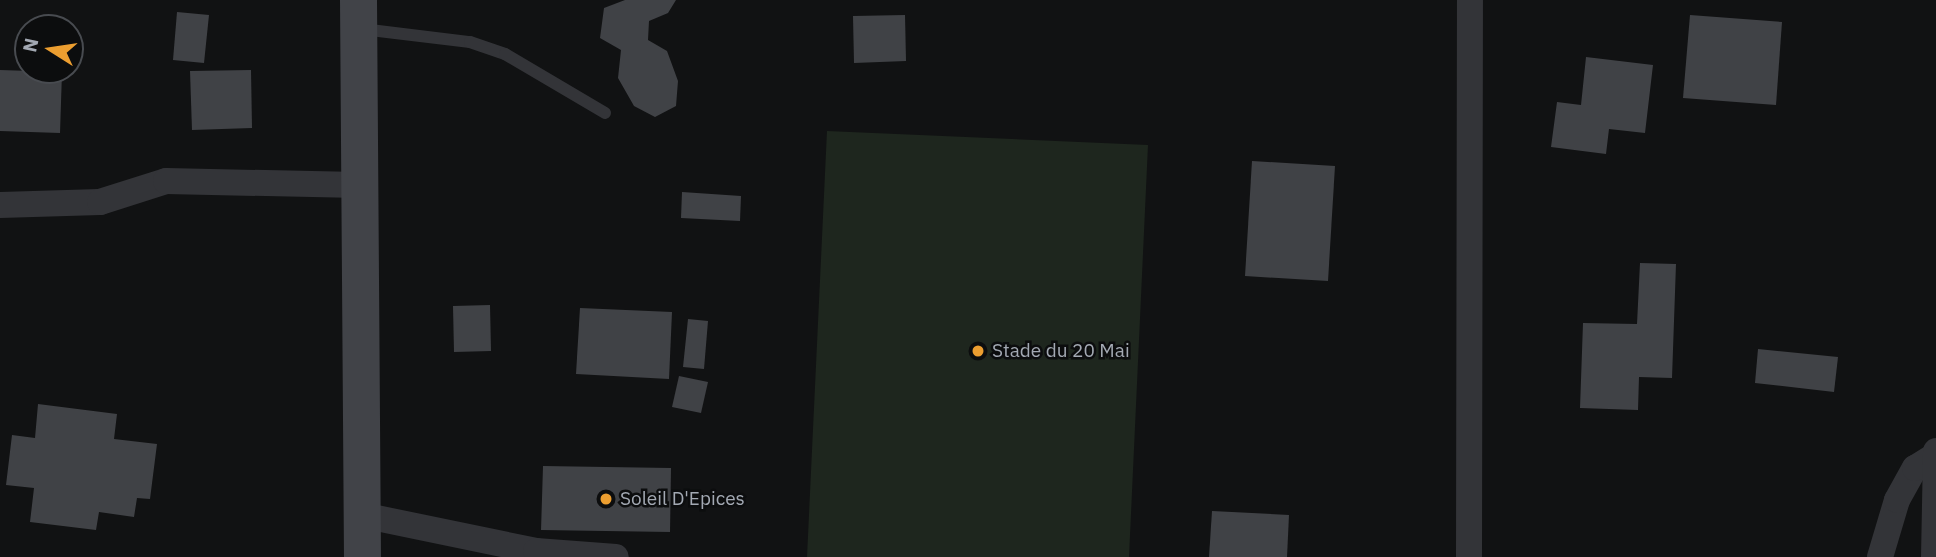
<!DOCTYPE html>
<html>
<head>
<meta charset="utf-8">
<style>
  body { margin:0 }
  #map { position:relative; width:1936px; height:557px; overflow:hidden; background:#111213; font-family:"IBM Plex Sans",sans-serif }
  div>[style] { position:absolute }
  .green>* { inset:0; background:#1e261e }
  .building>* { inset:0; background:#404246 }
  .lane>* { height:12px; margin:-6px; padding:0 6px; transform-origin:6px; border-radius:6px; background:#333438 }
  .street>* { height:26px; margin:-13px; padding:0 13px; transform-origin:13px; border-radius:13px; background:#333438 }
  .secondary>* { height:37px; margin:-18.5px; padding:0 18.5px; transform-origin:18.5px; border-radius:18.5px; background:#414348 }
  .dots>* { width:19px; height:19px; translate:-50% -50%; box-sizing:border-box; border:4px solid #0c0d0e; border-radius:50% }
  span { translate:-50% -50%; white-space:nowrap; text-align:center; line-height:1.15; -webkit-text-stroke:5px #0c0d0e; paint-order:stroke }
  .poi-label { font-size:19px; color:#a3a9b3 }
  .left { translate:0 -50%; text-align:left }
  .north { position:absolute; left:14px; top:14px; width:70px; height:70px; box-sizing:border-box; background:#0c0d0e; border:2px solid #484b50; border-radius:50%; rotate:282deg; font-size:19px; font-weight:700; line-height:28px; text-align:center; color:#a3a9b3 }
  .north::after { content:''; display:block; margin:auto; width:24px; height:32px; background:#ec9e30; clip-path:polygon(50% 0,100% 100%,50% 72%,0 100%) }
</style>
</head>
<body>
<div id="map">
  <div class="green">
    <i style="clip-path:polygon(827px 131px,1148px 145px,1129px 557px,807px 557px)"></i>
  </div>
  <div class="building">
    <i style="clip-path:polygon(625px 0,676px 0,668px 13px,649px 21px,648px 40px,667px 51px,678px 81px,676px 106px,655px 117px,634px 106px,618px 78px,621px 50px,600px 38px,604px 8px)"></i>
    <i style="clip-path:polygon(177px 12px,209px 15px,204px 63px,173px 60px)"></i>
    <i style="clip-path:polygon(905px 15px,906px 61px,854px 63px,853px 16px)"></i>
    <i style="clip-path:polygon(1690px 15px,1782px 22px,1776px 105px,1683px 98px)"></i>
    <i style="clip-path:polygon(1586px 57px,1653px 65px,1645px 133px,1609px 129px,1606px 154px,1551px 147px,1557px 102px,1581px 105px)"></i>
    <i style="clip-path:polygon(0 70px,62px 72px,60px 133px,0 131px)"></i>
    <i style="clip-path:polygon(251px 70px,252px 128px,192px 130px,190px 71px)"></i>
    <i style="clip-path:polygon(1252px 161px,1335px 166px,1328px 281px,1245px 276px)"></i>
    <i style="clip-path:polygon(682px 192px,741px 196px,740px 221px,681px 218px)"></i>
    <i style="clip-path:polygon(1640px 263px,1676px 264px,1672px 378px,1639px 377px,1638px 410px,1580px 408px,1583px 323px,1637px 324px)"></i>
    <i style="clip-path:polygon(490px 305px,491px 351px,454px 352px,453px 306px)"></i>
    <i style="clip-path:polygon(580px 308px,672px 312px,669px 379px,576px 374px)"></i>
    <i style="clip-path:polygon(688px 319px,708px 321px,704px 369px,683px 367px)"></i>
    <i style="clip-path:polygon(1758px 349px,1838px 357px,1834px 392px,1755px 383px)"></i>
    <i style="clip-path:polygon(679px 376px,708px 382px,701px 413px,672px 407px)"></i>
    <i style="clip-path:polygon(38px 404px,117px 414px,114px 439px,157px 444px,150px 499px,137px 498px,134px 517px,99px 512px,96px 530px,30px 522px,34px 488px,6px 485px,12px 435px,35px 438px)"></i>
    <i style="clip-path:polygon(543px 466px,671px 468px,670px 532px,541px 530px)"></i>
    <i style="clip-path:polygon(1212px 511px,1289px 515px,1287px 557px,1209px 557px)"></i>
  </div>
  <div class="lane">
    <i style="left:362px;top:29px;width:109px;rotate:6.9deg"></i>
    <i style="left:470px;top:42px;width:37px;rotate:19deg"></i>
    <i style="left:505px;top:54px;width:116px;rotate:30.5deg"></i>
  </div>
  <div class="street">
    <i style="left:0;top:205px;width:100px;rotate:-1.7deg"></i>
    <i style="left:100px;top:202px;width:69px;rotate:-17.7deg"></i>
    <i style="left:166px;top:181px;width:193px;rotate:1.2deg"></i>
    <i style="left:362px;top:515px;width:178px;rotate:11.7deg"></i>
    <i style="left:536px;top:551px;width:80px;rotate:4.3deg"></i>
    <i style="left:1469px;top:557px;width:557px;rotate:-89.9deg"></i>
    <i style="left:1880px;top:557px;width:59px;rotate:-73.4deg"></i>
    <i style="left:1897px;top:500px;width:37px;rotate:-61deg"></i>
    <i style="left:1915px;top:468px;width:25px;rotate:-32deg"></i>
    <i style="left:1934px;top:557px;width:106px;rotate:-88.9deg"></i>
  </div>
  <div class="secondary">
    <i style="left:358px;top:0;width:557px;rotate:89.59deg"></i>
  </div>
  <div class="dots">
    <i style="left:978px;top:351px;background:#ec9e30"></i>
    <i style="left:606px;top:499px;background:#ec9e30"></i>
  </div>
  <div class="poi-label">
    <span class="left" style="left:992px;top:351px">Stade du 20 Mai</span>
    <span class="left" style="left:620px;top:499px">Soleil D'Epices</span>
  </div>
  <div class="north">N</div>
</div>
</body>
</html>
